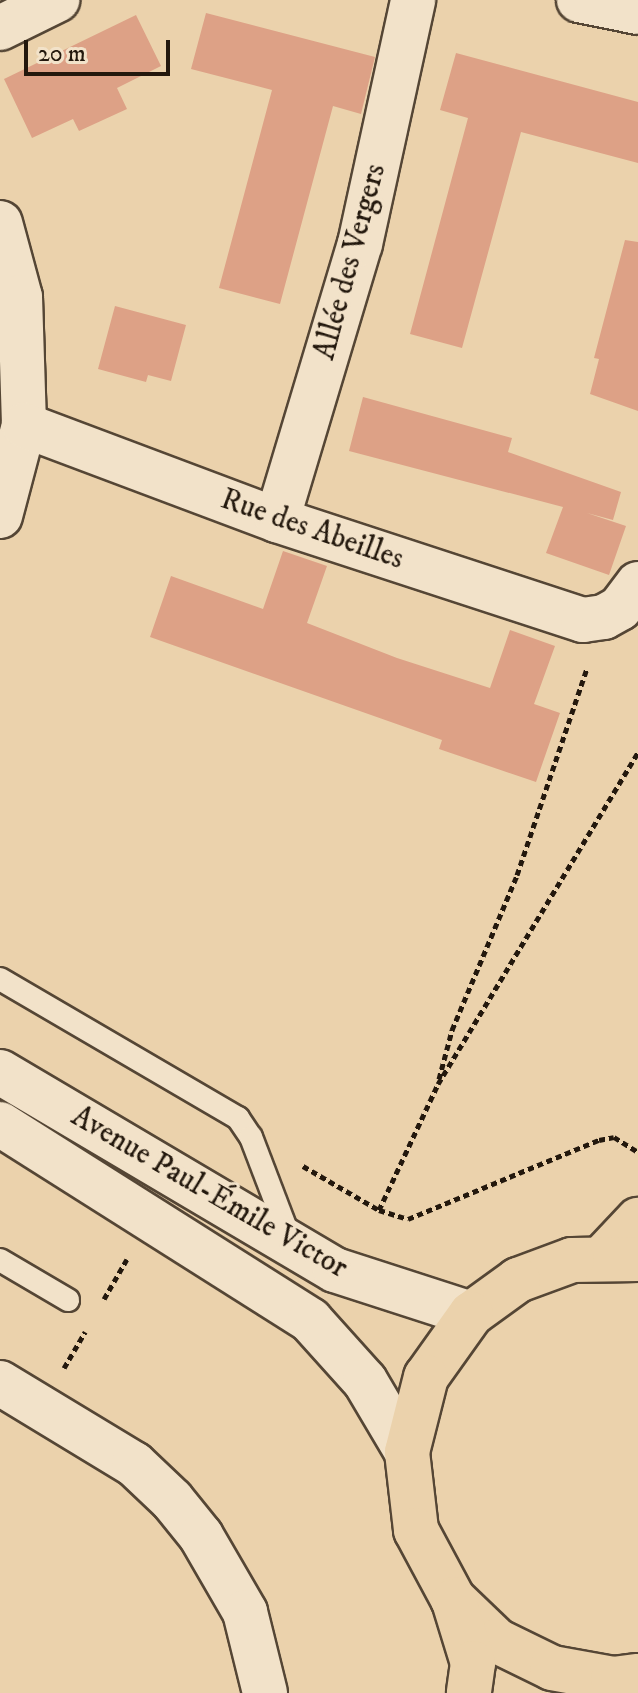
<!DOCTYPE html>
<html>
<head>
<meta charset="utf-8">
<style>
  body { margin:0 }
  #map { position:relative; width:638px; height:1693px; overflow:hidden; background:#ebd2ac; font-family:"IM FELL DW Pica",serif }
  div>[style] { position:absolute }
  .building>* { inset:0; background:#dda186 }
  .path>* { height:5px; margin-top:-2.5px; transform-origin:0; background:repeating-linear-gradient(90deg,#23180d 0 6px,transparent 0 10px) }
  .roads { filter:drop-shadow(2px 0 #554635) drop-shadow(-2px 0 #554635) drop-shadow(0 2px #554635) drop-shadow(0 -2px #554635) }
  .service>* { height:22px; margin:-11px; padding:0 11px; transform-origin:11px; border-radius:11px; background:#f2e2c9 }
  .minor>* { height:44px; margin:-22px; padding:0 22px; transform-origin:22px; border-radius:22px; background:#f2e2c9 }
  .tertiary>* { height:44px; margin:-22px; padding:0 22px; transform-origin:22px; border-radius:22px; background:#f2e2c9 }
  .primary>* { height:44px; margin:-22px; padding:0 22px; transform-origin:22px; border-radius:22px; background:#ebd2ac }
  span { translate:-50% -50%; white-space:nowrap; text-align:center; line-height:1.15; -webkit-text-stroke:6px #f2e2c9; paint-order:stroke }
  .street-label { font-size:30px; color:#23180d }
  .scale { position:absolute; left:24px; top:40px; width:146px; height:36px; box-sizing:border-box; border:4px solid #23180d; border-top:0; padding-left:10px; font-size:24px; line-height:28px; white-space:nowrap; color:#23180d; -webkit-text-stroke:6px #f2e2c9; paint-order:stroke }
</style>
</head>
<body>
<div id="map">
  <div class="building">
    <i style="clip-path:polygon(206px 13px,375px 57px,361px 114px,333px 106px,280px 304px,219px 288px,272px 90px,191px 69px)"></i>
    <i style="clip-path:polygon(136px 15px,161px 66px,117px 88px,127px 109px,79px 131px,73px 119px,32px 138px,4px 79px)"></i>
    <i style="clip-path:polygon(456px 53px,638px 102px,638px 163px,521px 132px,462px 348px,410px 334px,468px 118px,440px 110px)"></i>
    <i style="clip-path:polygon(625px 240px,638px 242px,638px 411px,590px 394px,599px 359px,594px 358px)"></i>
    <i style="clip-path:polygon(115px 306px,186px 325px,171px 381px,148px 375px,146px 382px,98px 369px)"></i>
    <i style="clip-path:polygon(363px 397px,512px 438px,508px 452px,621px 492px,613px 520px,587px 513px,626px 526px,609px 575px,546px 553px,563px 507px,349px 451px)"></i>
    <i style="clip-path:polygon(283px 551px,327px 566px,307px 623px,397px 658px,490px 688px,510px 630px,555px 646px,534px 704px,560px 713px,536px 782px,439px 749px,442px 740px,150px 637px,171px 576px,263px 609px)"></i>
  </div>
  <div class="path">
    <i style="left:439px;top:1079px;width:51px;rotate:-75.1deg"></i>
    <i style="left:452px;top:1030px;width:168px;rotate:-67.2deg"></i>
    <i style="left:517px;top:875px;width:219px;rotate:-71.3deg"></i>
    <i style="left:303px;top:1166px;width:88px;rotate:30.1deg"></i>
    <i style="left:379px;top:1210px;width:30px;rotate:17deg"></i>
    <i style="left:408px;top:1219px;width:207px;rotate:-22.5deg"></i>
    <i style="left:599px;top:1140px;width:15px;rotate:-11deg"></i>
    <i style="left:614px;top:1137px;width:28px;rotate:32deg"></i>
    <i style="left:379px;top:1210px;width:139px;rotate:-64.9deg"></i>
    <i style="left:438px;top:1084px;width:387px;rotate:-58.9deg"></i>
    <i style="left:104px;top:1299px;width:46px;rotate:-60.1deg"></i>
    <i style="left:64px;top:1368px;width:42px;rotate:-59.7deg"></i>
  </div>
  <div class="roads">
    <div class="service">
      <i style="left:0;top:979px;width:276px;rotate:30.3deg"></i>
      <i style="left:238px;top:1118px;width:23px;rotate:56deg"></i>
      <i style="left:251px;top:1137px;width:109px;rotate:69.1deg"></i>
      <i style="left:0;top:1260px;width:79px;rotate:30.5deg"></i>
    </div>
    <div class="minor">
      <i style="left:579px;top:0;width:60px;rotate:11.5deg"></i>
      <i style="left:0;top:28px;width:64px;rotate:-26.2deg"></i>
      <i style="left:0;top:223px;width:77px;rotate:74.9deg"></i>
      <i style="left:20px;top:297px;width:128px;rotate:88.2deg"></i>
      <i style="left:24px;top:425px;width:94px;rotate:104.8deg"></i>
      <i style="left:24px;top:425px;width:270px;rotate:20.6deg"></i>
      <i style="left:277px;top:520px;width:322px;rotate:18.1deg"></i>
      <i style="left:583px;top:620px;width:21px;rotate:-8deg"></i>
      <i style="left:604px;top:617px;width:18px;rotate:-29deg"></i>
      <i style="left:620px;top:608px;width:30px;rotate:-53deg"></i>
      <i style="left:277px;top:520px;width:288px;rotate:-73.3deg"></i>
      <i style="left:360px;top:244px;width:250px;rotate:-77.7deg"></i>
    </div>
    <div class="tertiary">
      <i style="left:0;top:1072px;width:389px;rotate:30.6deg"></i>
      <i style="left:335px;top:1270px;width:143px;rotate:17.9deg"></i>
      <i style="left:0;top:1124px;width:367px;rotate:32.3deg"></i>
      <i style="left:310px;top:1320px;width:82px;rotate:48deg"></i>
      <i style="left:365px;top:1381px;width:82px;rotate:59.4deg"></i>
      <i style="left:0;top:1383px;width:157px;rotate:31.2deg"></i>
      <i style="left:134px;top:1464px;width:52px;rotate:43.5deg"></i>
      <i style="left:172px;top:1500px;width:46px;rotate:51.1deg"></i>
      <i style="left:201px;top:1536px;width:88px;rotate:59.9deg"></i>
      <i style="left:245px;top:1612px;width:83px;rotate:76.1deg"></i>
    </div>
    <div class="primary">
      <i style="left:604px;top:1256px;width:50px;rotate:-46.6deg"></i>
      <i style="left:638px;top:1259px;width:66px;rotate:179.1deg"></i>
      <i style="left:572px;top:1260px;width:58px;rotate:159.7deg"></i>
      <i style="left:518px;top:1280px;width:58px;rotate:144.1deg"></i>
      <i style="left:471px;top:1314px;width:77px;rotate:125.5deg"></i>
      <i style="left:426px;top:1377px;width:77px;rotate:104.2deg"></i>
      <i style="left:407px;top:1452px;width:79px;rotate:83.4deg"></i>
      <i style="left:416px;top:1530px;width:78px;rotate:61.8deg"></i>
      <i style="left:453px;top:1599px;width:61px;rotate:43.7deg"></i>
      <i style="left:497px;top:1641px;width:61px;rotate:26.1deg"></i>
      <i style="left:552px;top:1668px;width:62px;rotate:10.2deg"></i>
      <i style="left:613px;top:1679px;width:25px;rotate:-7deg"></i>
      <i style="left:454px;top:1601px;width:65px;rotate:73deg"></i>
      <i style="left:473px;top:1663px;width:30px;rotate:98deg"></i>
    </div>
  </div>
  <div class="street-label">
    <span style="left:351px;top:262px;rotate:-75deg">Allée des Vergers</span>
    <span style="left:312px;top:530px;rotate:19deg">Rue des Abeilles</span>
    <span style="left:209px;top:1193px;rotate:30deg">Avenue Paul-Émile Victor</span>
  </div>
  <div class="scale">20 m</div>
</div>
</body>
</html>
